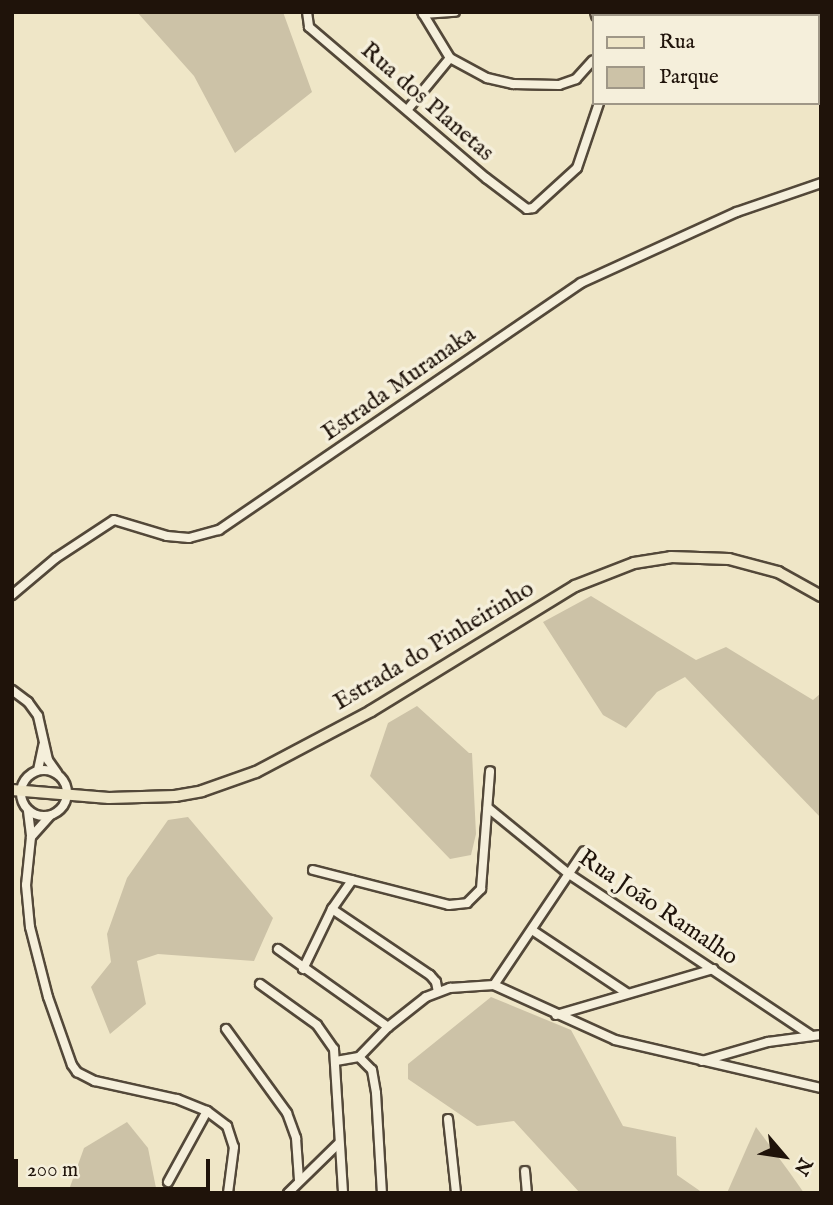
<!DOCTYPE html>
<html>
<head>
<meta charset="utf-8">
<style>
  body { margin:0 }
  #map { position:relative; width:833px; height:1205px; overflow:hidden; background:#efe6c7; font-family:"IM FELL English",serif }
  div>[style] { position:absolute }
  .green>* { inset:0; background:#ccc2a7 }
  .roads { filter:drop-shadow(2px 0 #534839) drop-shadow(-2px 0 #534839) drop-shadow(0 2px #534839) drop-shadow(0 -2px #534839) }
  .minor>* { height:8px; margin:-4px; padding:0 4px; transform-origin:4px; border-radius:4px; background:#f5efdb }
  .minor>.ring { margin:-4px; padding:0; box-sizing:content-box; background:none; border:8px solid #f5efdb; border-radius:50% }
  .major>* { height:10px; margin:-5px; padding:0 5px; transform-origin:5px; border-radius:5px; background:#efe6c7 }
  span { translate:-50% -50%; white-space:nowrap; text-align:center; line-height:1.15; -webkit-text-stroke:7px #f5efdb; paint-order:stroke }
  .street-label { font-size:24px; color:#1f130a }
  .frame { position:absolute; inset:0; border:14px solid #1f130a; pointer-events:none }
  .legend { position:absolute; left:592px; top:14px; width:228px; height:91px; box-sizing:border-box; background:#f5efdb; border:2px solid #9f9787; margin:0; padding:9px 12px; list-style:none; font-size:21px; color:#1f130a }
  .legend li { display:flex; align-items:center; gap:14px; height:35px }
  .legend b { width:35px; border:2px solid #9f9787 }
  .north { position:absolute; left:749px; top:1121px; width:70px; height:70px; -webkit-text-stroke:5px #f5efdb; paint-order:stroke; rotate:119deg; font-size:19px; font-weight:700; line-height:28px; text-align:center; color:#1f130a }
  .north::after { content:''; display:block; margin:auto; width:24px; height:32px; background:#1f130a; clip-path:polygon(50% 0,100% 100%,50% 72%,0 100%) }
  .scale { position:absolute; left:14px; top:1159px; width:196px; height:32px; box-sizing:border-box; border:4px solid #1f130a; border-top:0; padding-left:9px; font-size:21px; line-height:24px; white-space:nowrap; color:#1f130a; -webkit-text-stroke:5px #f5efdb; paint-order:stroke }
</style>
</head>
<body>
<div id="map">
  <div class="green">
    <i style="clip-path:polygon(137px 12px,283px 12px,312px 92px,235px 153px,194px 76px)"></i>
    <i style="clip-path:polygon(591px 596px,696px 660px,726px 647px,813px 700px,821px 693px,821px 818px,685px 677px,657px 692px,626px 728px,603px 715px,543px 622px)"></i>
    <i style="clip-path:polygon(417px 706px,469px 753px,472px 753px,476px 834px,471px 855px,450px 859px,370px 776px,388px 723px)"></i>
    <i style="clip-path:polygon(188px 817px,273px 918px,254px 961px,158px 954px,137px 961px,146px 1004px,110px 1034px,91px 987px,111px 962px,107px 934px,127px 878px,168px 820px)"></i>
    <i style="clip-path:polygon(491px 997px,571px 1030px,623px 1126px,676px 1137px,677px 1175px,703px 1193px,580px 1193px,514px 1121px,477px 1126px,408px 1079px,408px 1064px)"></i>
    <i style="clip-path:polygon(127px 1122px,148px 1148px,157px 1193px,85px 1193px,70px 1187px,84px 1148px)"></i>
    <i style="clip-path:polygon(756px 1127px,790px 1173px,804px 1193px,727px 1193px)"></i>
  </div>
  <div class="roads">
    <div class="minor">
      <i style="left:307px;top:12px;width:15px;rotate:82deg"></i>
      <i style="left:309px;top:27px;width:233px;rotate:40.5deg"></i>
      <i style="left:486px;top:178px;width:51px;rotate:37.1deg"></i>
      <i style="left:527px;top:209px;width:6px;rotate:-9deg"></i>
      <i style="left:533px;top:208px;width:59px;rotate:-42.3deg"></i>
      <i style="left:577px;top:168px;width:69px;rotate:-71.3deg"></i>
      <i style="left:422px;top:12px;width:54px;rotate:58.7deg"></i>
      <i style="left:450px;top:58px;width:42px;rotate:28.4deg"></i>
      <i style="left:487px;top:78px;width:27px;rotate:13deg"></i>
      <i style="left:513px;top:84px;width:46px;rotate:1.2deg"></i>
      <i style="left:559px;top:85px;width:18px;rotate:-19deg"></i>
      <i style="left:576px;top:79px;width:25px;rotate:-48deg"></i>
      <i style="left:595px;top:12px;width:4px;rotate:76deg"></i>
      <i style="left:817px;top:12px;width:6px;rotate:45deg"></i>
      <i style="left:423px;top:14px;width:32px;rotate:-4deg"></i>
      <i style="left:700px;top:16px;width:6px;rotate:-45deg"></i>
      <i style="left:408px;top:109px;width:66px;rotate:-50.5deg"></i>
      <i style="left:12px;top:595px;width:57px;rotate:-40.1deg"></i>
      <i style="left:56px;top:558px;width:69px;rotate:-33.2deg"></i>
      <i style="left:114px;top:520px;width:55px;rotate:16.8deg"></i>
      <i style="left:167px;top:536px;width:22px;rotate:5deg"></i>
      <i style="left:189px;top:538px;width:31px;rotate:-15deg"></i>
      <i style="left:219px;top:530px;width:438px;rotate:-34.3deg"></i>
      <i style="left:581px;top:283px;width:171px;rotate:-24.5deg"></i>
      <i style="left:737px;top:212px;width:89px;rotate:-19deg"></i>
      <i style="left:12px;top:690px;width:20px;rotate:37deg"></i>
      <i style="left:28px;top:702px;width:17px;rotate:54deg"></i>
      <i style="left:38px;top:716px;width:45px;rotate:77.2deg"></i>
      <i style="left:48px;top:760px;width:16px;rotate:55deg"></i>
      <i class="ring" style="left:21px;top:770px;width:38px;height:38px"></i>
      <i style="left:38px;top:770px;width:25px;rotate:-78deg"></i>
      <i style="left:488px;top:808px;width:104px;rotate:39.2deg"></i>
      <i style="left:569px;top:874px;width:290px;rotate:33.7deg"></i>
      <i style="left:28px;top:811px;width:26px;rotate:83deg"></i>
      <i style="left:31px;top:837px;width:48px;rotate:95.9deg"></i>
      <i style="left:26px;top:885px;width:42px;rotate:84.6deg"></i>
      <i style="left:30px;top:927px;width:72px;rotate:75.6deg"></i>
      <i style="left:48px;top:997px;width:72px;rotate:70.6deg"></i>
      <i style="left:72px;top:1065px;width:9px;rotate:54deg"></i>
      <i style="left:77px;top:1072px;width:20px;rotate:27deg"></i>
      <i style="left:95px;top:1081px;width:84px;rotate:12.4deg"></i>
      <i style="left:177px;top:1099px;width:32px;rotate:22deg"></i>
      <i style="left:207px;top:1111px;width:25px;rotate:37deg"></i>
      <i style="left:227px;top:1126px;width:22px;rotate:72deg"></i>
      <i style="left:234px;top:1147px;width:46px;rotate:97.4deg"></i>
      <i style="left:31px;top:837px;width:28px;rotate:-48deg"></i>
      <i style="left:313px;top:870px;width:140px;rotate:14.4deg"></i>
      <i style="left:449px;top:905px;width:18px;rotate:-6deg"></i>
      <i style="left:467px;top:903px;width:20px;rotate:-45deg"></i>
      <i style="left:481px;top:889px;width:118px;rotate:-85.6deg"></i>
      <i style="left:332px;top:909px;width:118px;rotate:34deg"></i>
      <i style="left:430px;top:975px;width:9px;rotate:49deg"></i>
      <i style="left:436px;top:982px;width:10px;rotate:79deg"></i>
      <i style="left:532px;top:930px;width:114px;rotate:33.6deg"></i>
      <i style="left:278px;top:949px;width:135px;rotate:35.3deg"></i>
      <i style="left:303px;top:969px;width:67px;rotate:-64.2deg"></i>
      <i style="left:332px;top:909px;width:35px;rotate:-55deg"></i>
      <i style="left:260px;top:984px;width:70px;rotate:35.7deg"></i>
      <i style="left:317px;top:1025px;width:29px;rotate:55deg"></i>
      <i style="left:334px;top:1049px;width:144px;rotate:86.4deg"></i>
      <i style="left:494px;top:985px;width:161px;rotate:-56.1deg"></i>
      <i style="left:556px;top:1015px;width:164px;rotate:-16.3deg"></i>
      <i style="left:226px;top:1029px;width:104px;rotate:54deg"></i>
      <i style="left:287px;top:1113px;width:27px;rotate:70deg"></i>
      <i style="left:296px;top:1138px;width:42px;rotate:85.9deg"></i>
      <i style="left:359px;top:1057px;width:42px;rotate:-46deg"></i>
      <i style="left:388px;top:1027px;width:48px;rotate:-38.3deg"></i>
      <i style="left:426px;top:997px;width:26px;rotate:-21deg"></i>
      <i style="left:450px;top:988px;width:44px;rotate:-3.9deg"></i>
      <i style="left:494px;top:985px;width:133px;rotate:24.4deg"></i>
      <i style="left:615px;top:1040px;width:212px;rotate:13.1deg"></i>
      <i style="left:336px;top:1061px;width:23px;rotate:-10deg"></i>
      <i style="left:359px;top:1057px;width:18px;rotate:45deg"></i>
      <i style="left:372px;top:1070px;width:23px;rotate:80deg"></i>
      <i style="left:376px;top:1093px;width:100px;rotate:86.6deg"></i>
      <i style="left:702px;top:1061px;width:69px;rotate:-16.1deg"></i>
      <i style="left:768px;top:1042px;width:53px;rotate:-7.5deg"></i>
      <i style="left:448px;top:1119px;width:74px;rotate:83.8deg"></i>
      <i style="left:525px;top:1171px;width:22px;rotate:85deg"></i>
      <i style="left:168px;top:1182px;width:81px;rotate:-61.2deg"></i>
      <i style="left:288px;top:1193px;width:71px;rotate:-44.4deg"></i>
    </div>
    <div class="major">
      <i style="left:12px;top:790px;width:97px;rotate:4.7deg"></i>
      <i style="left:109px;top:798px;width:66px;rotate:-1.7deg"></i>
      <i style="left:175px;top:796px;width:27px;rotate:-10deg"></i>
      <i style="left:202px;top:791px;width:57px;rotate:-19.4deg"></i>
      <i style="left:256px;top:772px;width:130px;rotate:-27.9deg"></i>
      <i style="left:371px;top:711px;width:239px;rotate:-31.5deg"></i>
      <i style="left:575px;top:586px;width:63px;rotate:-21.3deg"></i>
      <i style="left:634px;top:563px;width:37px;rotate:-9deg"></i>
      <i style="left:671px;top:557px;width:58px;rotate:2deg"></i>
      <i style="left:729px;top:559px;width:51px;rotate:14.9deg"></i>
      <i style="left:778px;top:572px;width:49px;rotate:29.2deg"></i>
    </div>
  </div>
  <div class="street-label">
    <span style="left:427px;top:102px;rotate:41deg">Rua dos Planetas</span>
    <span style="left:399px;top:384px;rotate:-35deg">Estrada Muranaka</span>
    <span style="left:434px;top:646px;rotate:-31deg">Estrada do Pinheirinho</span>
    <span style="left:658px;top:908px;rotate:34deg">Rua João Ramalho</span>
  </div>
  <div class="frame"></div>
  <ul class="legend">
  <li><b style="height:9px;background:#efe6c7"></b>Rua</li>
  <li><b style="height:19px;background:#ccc2a7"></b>Parque</li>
  </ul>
  <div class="north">N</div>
  <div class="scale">200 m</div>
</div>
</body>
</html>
